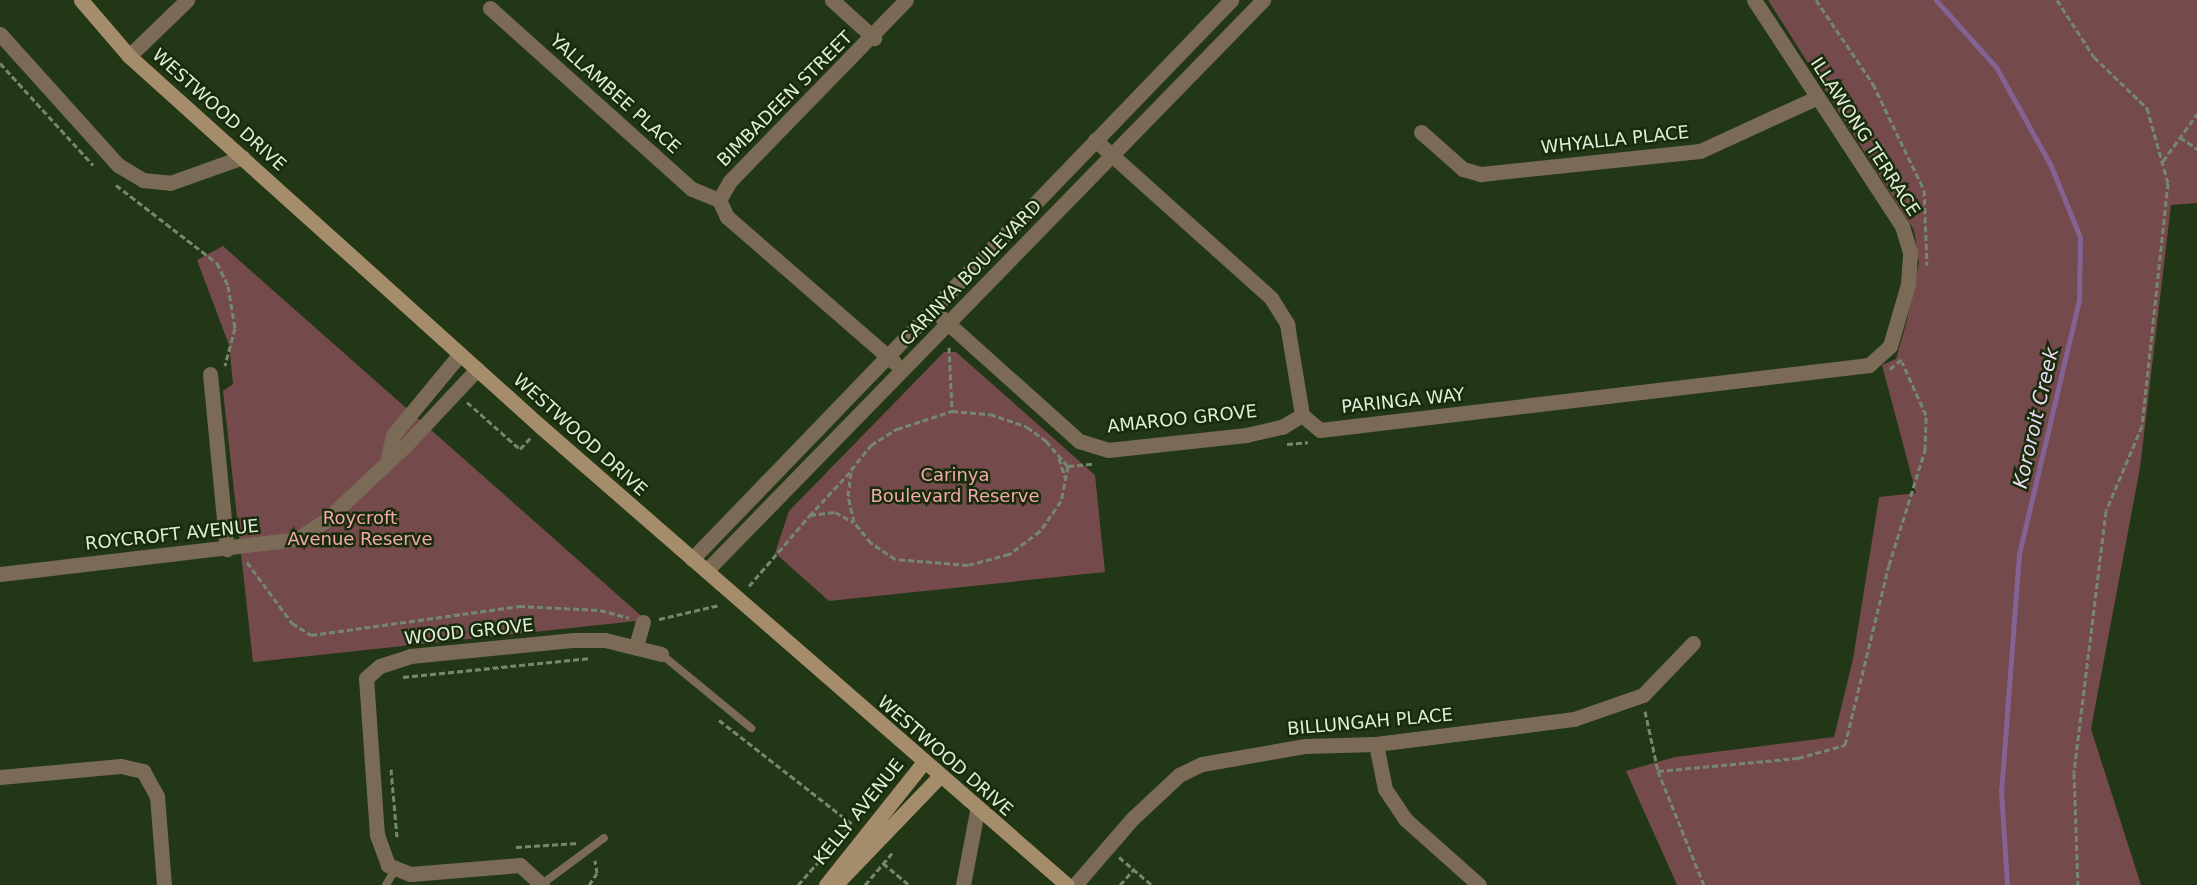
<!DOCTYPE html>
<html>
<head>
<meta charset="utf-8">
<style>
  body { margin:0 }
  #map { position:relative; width:2197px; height:885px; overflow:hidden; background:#213716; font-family:"DejaVu Sans",sans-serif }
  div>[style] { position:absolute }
  .green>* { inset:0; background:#744a4d }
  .stream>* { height:5px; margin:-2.5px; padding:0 2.5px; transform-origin:2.5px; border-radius:2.5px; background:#846292 }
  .path>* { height:3px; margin-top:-1.5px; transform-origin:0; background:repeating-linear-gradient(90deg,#75876c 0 6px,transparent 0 9px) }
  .lane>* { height:8px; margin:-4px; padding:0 4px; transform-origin:4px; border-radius:4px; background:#7b6b56 }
  .street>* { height:15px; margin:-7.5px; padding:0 7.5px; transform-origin:7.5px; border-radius:7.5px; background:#7b6b56 }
  .secondary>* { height:15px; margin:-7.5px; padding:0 7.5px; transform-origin:7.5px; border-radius:7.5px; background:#a58c6a }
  span { translate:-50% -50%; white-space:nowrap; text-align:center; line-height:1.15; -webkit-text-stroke:5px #182c0b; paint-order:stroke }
  .street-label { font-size:18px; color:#dfedd9 }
  .park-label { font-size:18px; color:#f5a9ad }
  .water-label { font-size:20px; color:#edd9f6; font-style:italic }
</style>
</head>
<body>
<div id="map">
  <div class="green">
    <i style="clip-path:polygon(1768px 0,2197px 0,2197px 203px,2171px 205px,2140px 468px,2091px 729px,2141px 885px,1677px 885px,1626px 771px,1675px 757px,1834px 737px,1853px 659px,1879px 497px,1916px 493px,1882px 365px,1896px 359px,1906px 324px,1919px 263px,1914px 230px)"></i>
    <i style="clip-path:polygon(223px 246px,646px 620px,253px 662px,223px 391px,233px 384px,229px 345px,197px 260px)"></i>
    <i style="clip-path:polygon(944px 352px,956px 352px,1095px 475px,1105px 572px,829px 601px,775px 553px,789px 511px)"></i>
  </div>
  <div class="stream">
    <i style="left:1936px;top:0;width:90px;rotate:48.2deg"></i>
    <i style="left:1996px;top:67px;width:113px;rotate:60.9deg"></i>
    <i style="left:2051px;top:166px;width:77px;rotate:67.8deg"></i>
    <i style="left:2080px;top:237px;width:63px;rotate:90.9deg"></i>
    <i style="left:2079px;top:300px;width:261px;rotate:103.3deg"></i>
    <i style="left:2019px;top:554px;width:238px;rotate:94.3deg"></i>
    <i style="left:2001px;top:791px;width:94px;rotate:86.3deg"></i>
  </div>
  <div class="path">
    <i style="left:1816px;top:0;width:102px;rotate:55.8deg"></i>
    <i style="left:1873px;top:84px;width:118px;rotate:64.3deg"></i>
    <i style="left:1924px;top:190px;width:75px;rotate:87.7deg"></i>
    <i style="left:2057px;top:0;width:68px;rotate:57deg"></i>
    <i style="left:2094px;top:57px;width:74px;rotate:43.9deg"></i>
    <i style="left:2147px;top:108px;width:78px;rotate:74.4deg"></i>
    <i style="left:2168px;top:183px;width:244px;rotate:96.1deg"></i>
    <i style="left:2142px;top:426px;width:92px;rotate:113deg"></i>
    <i style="left:2106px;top:511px;width:264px;rotate:97deg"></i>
    <i style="left:2074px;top:773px;width:112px;rotate:88deg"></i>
    <i style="left:0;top:63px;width:138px;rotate:47.6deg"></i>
    <i style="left:2180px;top:137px;width:21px;rotate:35deg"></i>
    <i style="left:2163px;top:161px;width:58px;rotate:-54.1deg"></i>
    <i style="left:116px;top:185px;width:128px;rotate:37.7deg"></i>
    <i style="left:217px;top:263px;width:25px;rotate:64deg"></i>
    <i style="left:228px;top:286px;width:43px;rotate:80.5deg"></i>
    <i style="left:235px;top:328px;width:39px;rotate:105deg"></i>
    <i style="left:949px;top:347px;width:64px;rotate:87.3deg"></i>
    <i style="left:1890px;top:369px;width:17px;rotate:-40deg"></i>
    <i style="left:467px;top:402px;width:71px;rotate:41.6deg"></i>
    <i style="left:520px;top:449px;width:16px;rotate:-47deg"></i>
    <i style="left:952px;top:411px;width:38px;rotate:5deg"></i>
    <i style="left:990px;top:414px;width:39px;rotate:19deg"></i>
    <i style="left:1027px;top:427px;width:24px;rotate:36deg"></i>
    <i style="left:1046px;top:441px;width:33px;rotate:49deg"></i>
    <i style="left:1068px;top:466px;width:36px;rotate:101deg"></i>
    <i style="left:1061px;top:501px;width:37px;rotate:125deg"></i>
    <i style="left:1040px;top:531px;width:39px;rotate:143deg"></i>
    <i style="left:1009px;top:554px;width:42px;rotate:165deg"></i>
    <i style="left:968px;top:565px;width:73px;rotate:-175.3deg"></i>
    <i style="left:895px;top:559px;width:29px;rotate:-146deg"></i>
    <i style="left:871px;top:543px;width:27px;rotate:-129deg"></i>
    <i style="left:854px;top:522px;width:27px;rotate:-103deg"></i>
    <i style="left:848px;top:496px;width:26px;rotate:-83deg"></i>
    <i style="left:851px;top:470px;width:32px;rotate:-51deg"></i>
    <i style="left:871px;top:445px;width:31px;rotate:-32deg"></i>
    <i style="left:897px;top:429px;width:58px;rotate:-18.1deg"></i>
    <i style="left:1287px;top:444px;width:21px;rotate:-5deg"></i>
    <i style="left:1059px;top:458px;width:21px;rotate:73deg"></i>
    <i style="left:1068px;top:466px;width:25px;rotate:-5deg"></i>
    <i style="left:850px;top:472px;width:59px;rotate:132.9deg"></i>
    <i style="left:810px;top:515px;width:25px;rotate:-7deg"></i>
    <i style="left:835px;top:512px;width:21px;rotate:29deg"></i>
    <i style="left:247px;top:562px;width:76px;rotate:53.6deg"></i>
    <i style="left:292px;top:623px;width:22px;rotate:32deg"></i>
    <i style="left:311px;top:635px;width:210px;rotate:-7.9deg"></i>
    <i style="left:519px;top:606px;width:81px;rotate:2.8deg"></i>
    <i style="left:600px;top:610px;width:30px;rotate:15deg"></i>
    <i style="left:749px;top:586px;width:94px;rotate:-49.3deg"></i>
    <i style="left:659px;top:619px;width:62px;rotate:-13.1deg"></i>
    <i style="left:403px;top:677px;width:189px;rotate:-5.8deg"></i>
    <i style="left:1645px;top:711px;width:61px;rotate:77.8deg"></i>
    <i style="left:719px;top:720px;width:169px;rotate:38deg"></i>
    <i style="left:391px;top:769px;width:68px;rotate:85deg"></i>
    <i style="left:516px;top:847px;width:62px;rotate:-3.7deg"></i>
    <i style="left:1119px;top:857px;width:43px;rotate:40.3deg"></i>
    <i style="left:883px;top:863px;width:34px;rotate:40deg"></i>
    <i style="left:589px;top:885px;width:14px;rotate:-56deg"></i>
    <i style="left:597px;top:873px;width:13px;rotate:-99deg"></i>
    <i style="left:798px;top:885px;width:76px;rotate:-48.7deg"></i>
    <i style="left:865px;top:885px;width:43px;rotate:-49.7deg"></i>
    <i style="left:1120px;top:885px;width:21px;rotate:-49deg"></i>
    <i style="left:1704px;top:885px;width:123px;rotate:-112deg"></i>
    <i style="left:1658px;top:771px;width:141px;rotate:-5.3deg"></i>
    <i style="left:1798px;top:758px;width:49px;rotate:-15.5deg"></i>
    <i style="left:1845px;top:745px;width:185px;rotate:-76.3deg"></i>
    <i style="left:1889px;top:565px;width:121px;rotate:-72.6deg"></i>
    <i style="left:1925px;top:450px;width:35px;rotate:-88deg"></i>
    <i style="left:1926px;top:415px;width:58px;rotate:-114.4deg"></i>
  </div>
  <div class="lane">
    <i style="left:661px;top:654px;width:117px;rotate:39.4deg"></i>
    <i style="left:542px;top:884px;width:77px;rotate:-36.6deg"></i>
    <i style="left:386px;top:885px;width:16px;rotate:-60deg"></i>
  </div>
  <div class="street">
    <i style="left:832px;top:0;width:57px;rotate:42.1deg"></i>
    <i style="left:490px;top:8px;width:271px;rotate:41.9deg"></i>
    <i style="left:692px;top:189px;width:29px;rotate:22deg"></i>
    <i style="left:0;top:34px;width:176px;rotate:48deg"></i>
    <i style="left:118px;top:165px;width:29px;rotate:31deg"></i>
    <i style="left:143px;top:180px;width:27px;rotate:6deg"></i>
    <i style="left:170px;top:183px;width:77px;rotate:-19.6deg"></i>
    <i style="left:129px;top:56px;width:81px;rotate:-44deg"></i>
    <i style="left:1421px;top:132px;width:56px;rotate:41.4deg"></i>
    <i style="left:1463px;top:169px;width:19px;rotate:16deg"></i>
    <i style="left:1481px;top:174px;width:220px;rotate:-6deg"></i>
    <i style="left:1700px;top:151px;width:128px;rotate:-24.6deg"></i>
    <i style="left:1095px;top:140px;width:237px;rotate:41.9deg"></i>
    <i style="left:1271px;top:298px;width:31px;rotate:58deg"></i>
    <i style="left:1287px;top:324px;width:92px;rotate:80.6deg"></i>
    <i style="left:1302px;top:415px;width:23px;rotate:40deg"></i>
    <i style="left:1320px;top:430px;width:553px;rotate:-6.75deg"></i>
    <i style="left:1869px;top:365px;width:28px;rotate:-42deg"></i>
    <i style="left:1890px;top:346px;width:65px;rotate:-73.8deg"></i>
    <i style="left:1908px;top:284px;width:32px;rotate:-86deg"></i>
    <i style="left:1910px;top:252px;width:27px;rotate:-107deg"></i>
    <i style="left:1902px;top:226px;width:270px;rotate:-123.2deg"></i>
    <i style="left:942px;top:318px;width:184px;rotate:41.9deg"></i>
    <i style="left:1079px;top:441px;width:30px;rotate:17deg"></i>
    <i style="left:1108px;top:450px;width:139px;rotate:-6.2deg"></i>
    <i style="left:1246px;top:435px;width:37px;rotate:-13deg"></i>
    <i style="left:1282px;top:427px;width:23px;rotate:-31deg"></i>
    <i style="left:894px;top:362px;width:221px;rotate:-139deg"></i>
    <i style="left:727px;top:217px;width:19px;rotate:-115deg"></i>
    <i style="left:719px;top:200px;width:22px;rotate:-60deg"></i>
    <i style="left:730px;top:181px;width:252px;rotate:-45.8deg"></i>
    <i style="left:210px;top:374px;width:176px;rotate:84.5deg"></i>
    <i style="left:388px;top:457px;width:23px;rotate:-77deg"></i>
    <i style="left:393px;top:435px;width:105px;rotate:-50.4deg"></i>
    <i style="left:692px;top:559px;width:777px;rotate:-46.04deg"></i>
    <i style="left:706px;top:571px;width:798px;rotate:-45.71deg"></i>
    <i style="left:0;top:574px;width:299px;rotate:-6.7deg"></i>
    <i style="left:297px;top:539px;width:35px;rotate:-33deg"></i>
    <i style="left:326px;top:520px;width:110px;rotate:-43.2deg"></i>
    <i style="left:406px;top:445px;width:104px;rotate:-46.9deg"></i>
    <i style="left:636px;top:646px;width:25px;rotate:-74deg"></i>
    <i style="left:1376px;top:744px;width:46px;rotate:78.7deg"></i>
    <i style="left:1385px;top:789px;width:36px;rotate:56deg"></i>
    <i style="left:1405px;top:819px;width:99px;rotate:41.7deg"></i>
    <i style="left:0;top:777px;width:121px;rotate:-5.2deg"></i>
    <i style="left:121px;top:766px;width:23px;rotate:13deg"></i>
    <i style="left:143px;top:771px;width:29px;rotate:61deg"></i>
    <i style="left:157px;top:796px;width:89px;rotate:85.5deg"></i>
    <i style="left:542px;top:885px;width:30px;rotate:-138deg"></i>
    <i style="left:520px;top:865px;width:110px;rotate:175.3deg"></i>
    <i style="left:410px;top:874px;width:24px;rotate:-158deg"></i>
    <i style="left:388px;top:865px;width:32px;rotate:-110deg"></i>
    <i style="left:377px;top:835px;width:157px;rotate:-94deg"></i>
    <i style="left:366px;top:678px;width:18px;rotate:-41deg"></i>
    <i style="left:380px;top:666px;width:32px;rotate:-18deg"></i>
    <i style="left:410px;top:656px;width:165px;rotate:-5.6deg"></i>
    <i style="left:574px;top:640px;width:31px"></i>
    <i style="left:605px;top:640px;width:58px;rotate:14deg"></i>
    <i style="left:963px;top:885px;width:75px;rotate:-79.3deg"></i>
    <i style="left:1075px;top:885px;width:87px;rotate:-49.2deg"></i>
    <i style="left:1132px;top:819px;width:64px;rotate:-43.1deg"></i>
    <i style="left:1179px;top:775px;width:25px;rotate:-26deg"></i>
    <i style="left:1202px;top:764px;width:105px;rotate:-9.9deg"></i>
    <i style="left:1305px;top:746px;width:71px;rotate:-1.6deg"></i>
    <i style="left:1376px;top:744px;width:200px;rotate:-7.2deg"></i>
    <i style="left:1574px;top:719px;width:73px;rotate:-19.2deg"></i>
    <i style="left:1643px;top:695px;width:72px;rotate:-46.1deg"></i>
  </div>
  <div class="secondary">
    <i style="left:81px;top:0;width:74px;rotate:49.4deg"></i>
    <i style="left:129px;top:56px;width:553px;rotate:41.99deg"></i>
    <i style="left:540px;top:426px;width:699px;rotate:41.05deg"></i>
    <i style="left:826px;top:885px;width:156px;rotate:-51.5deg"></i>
    <i style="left:835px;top:885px;width:150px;rotate:-46.1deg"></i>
  </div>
  <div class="street-label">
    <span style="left:615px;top:94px;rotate:42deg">YALLAMBEE PLACE</span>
    <span style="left:785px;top:99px;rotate:-45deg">BIMBADEEN STREET</span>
    <span style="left:219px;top:110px;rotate:42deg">WESTWOOD DRIVE</span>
    <span style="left:1865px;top:137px;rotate:57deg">ILLAWONG TERRACE</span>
    <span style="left:1615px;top:140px;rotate:-6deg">WHYALLA PLACE</span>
    <span style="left:971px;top:273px;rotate:-46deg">CARINYA BOULEVARD</span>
    <span style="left:1403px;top:401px;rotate:-6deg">PARINGA WAY</span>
    <span style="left:1182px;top:419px;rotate:-6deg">AMAROO GROVE</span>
    <span style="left:580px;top:435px;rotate:42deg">WESTWOOD DRIVE</span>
    <span style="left:172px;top:535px;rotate:-6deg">ROYCROFT AVENUE</span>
    <span style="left:469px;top:632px;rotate:-6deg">WOOD GROVE</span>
    <span style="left:1370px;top:722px;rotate:-5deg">BILLUNGAH PLACE</span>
    <span style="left:945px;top:756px;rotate:41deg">WESTWOOD DRIVE</span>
    <span style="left:859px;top:812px;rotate:-51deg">KELLY AVENUE</span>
  </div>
  <div class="park-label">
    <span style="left:955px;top:486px">Carinya<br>Boulevard Reserve</span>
    <span style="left:360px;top:529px">Roycroft<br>Avenue Reserve</span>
  </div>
  <div class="water-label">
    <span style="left:2036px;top:418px;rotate:-77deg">Kororoit Creek</span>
  </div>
</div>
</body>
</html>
